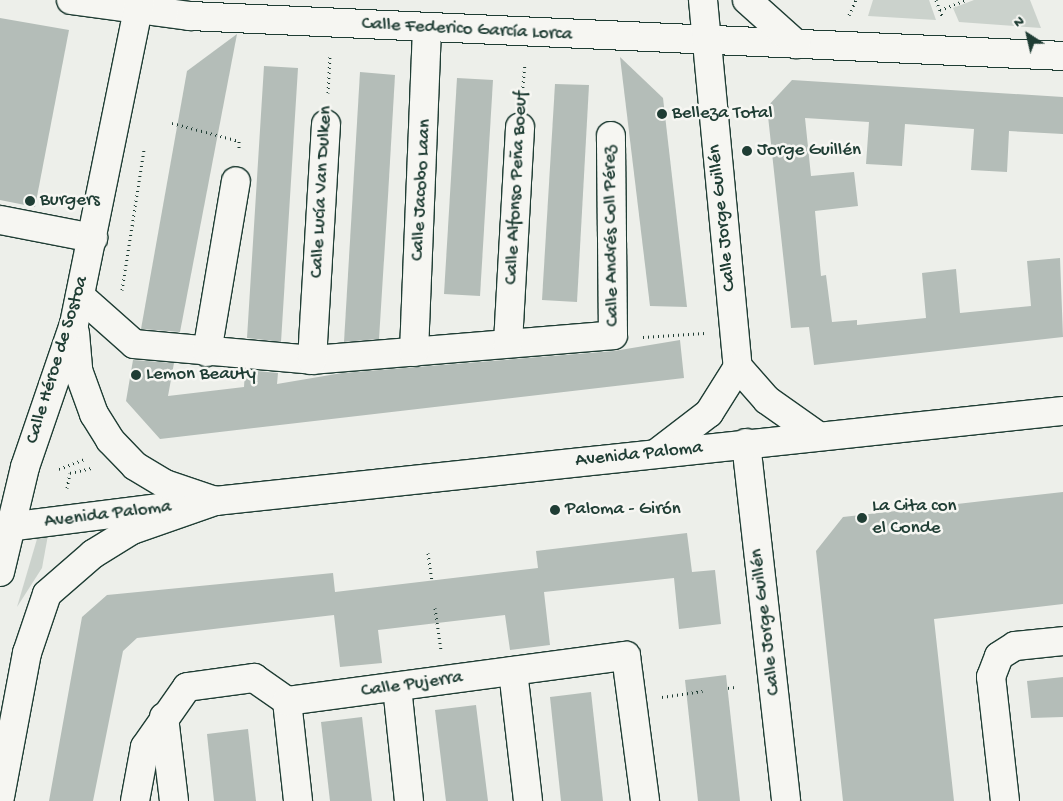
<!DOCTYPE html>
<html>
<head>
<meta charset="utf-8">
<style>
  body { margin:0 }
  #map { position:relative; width:1063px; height:801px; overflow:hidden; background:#edefea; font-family:"Gochi Hand",sans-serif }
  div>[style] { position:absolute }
  .green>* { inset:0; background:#cbd2cc }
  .building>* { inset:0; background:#b4bdb8 }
  .path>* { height:3px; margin-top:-1.5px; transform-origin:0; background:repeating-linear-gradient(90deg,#1f3d34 0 1px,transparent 0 5px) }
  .roads { filter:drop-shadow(1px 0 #1f3d34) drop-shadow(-1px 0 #1f3d34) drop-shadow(0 1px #1f3d34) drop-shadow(0 -1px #1f3d34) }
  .street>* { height:28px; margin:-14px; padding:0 14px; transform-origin:14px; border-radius:14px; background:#f6f6f2 }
  .secondary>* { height:28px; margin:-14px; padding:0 14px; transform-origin:14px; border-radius:14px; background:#f6f6f2 }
  .primary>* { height:28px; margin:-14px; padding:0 14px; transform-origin:14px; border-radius:14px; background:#f6f6f2 }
  .dots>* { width:14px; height:14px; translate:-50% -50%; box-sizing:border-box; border:2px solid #f6f6f2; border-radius:50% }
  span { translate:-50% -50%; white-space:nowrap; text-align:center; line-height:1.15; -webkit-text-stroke:5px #f6f6f2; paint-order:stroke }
  .street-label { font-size:19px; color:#1f3d34 }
  .poi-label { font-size:19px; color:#1f3d34 }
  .left { translate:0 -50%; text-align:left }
  .north { position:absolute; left:1003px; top:10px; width:50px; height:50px; -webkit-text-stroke:4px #f6f6f2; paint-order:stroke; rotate:325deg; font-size:14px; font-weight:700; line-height:20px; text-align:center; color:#1f3d34 }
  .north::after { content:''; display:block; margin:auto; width:18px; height:22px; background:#1f3d34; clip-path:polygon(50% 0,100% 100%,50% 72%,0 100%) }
</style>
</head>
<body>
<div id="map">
  <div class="green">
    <i style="clip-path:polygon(873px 0,929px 0,936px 20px,868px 16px)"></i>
    <i style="clip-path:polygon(974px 0,1030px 0,1041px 28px,959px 22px,953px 8px)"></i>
    <i style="clip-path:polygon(48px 535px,42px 568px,17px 607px,37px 539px)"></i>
  </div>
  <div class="building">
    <i style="clip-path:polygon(0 18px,69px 30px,35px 207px,0 200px)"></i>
    <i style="clip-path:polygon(237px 34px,180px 332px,141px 329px,187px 71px)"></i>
    <i style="clip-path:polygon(620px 57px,663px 98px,687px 307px,650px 306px)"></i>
    <i style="clip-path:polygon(264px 66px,298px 68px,281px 342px,247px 338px)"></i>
    <i style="clip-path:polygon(360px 72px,395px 75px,388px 196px,379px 339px,344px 342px)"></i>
    <i style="clip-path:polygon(457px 78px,493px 80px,480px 296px,444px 294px)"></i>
    <i style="clip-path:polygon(792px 80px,1063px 97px,1063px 134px,1009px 131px,1007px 172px,971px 170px,974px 129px,905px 124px,902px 166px,866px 164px,869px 122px,805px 118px,811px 176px,854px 172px,858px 206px,815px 211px,821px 276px,826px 275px,832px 322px,857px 320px,857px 325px,926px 318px,922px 273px,956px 269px,960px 313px,1031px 306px,1027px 261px,1060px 258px,1063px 337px,814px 365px,809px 327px,791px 328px,767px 107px)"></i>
    <i style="clip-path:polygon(555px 84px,589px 85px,577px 302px,542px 300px)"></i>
    <i style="clip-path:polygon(680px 340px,684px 378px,160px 439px,126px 401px,133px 360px,174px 363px,168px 396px,244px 387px,245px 370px,278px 373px,277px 384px,342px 373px,614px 351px)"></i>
    <i style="clip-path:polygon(1063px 492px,1063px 604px,934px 619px,954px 801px,843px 801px,816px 551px,843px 517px)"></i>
    <i style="clip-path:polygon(687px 533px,692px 572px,715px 570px,721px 624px,679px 629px,674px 578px,544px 592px,550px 645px,510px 650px,505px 615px,378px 630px,382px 663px,340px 667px,334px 615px,137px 638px,123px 651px,93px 801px,49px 801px,82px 617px,107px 595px,333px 573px,335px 592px,538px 568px,536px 551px)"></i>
    <i style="clip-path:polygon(726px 675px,740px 801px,698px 801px,685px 680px)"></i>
    <i style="clip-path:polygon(1063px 677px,1063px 717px,1031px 718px,1027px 681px)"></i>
    <i style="clip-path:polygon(591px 692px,603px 801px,561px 801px,550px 697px)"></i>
    <i style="clip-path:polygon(476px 705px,488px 801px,446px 801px,435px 710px)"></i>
    <i style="clip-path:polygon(362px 717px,372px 801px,330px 801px,321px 722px)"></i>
    <i style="clip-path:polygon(248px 729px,256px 801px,214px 801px,207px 734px)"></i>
  </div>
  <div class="path">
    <i style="left:936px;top:0;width:19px;rotate:69deg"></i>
    <i style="left:940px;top:10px;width:28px;rotate:-21deg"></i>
    <i style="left:849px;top:15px;width:17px;rotate:-65deg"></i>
    <i style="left:328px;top:93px;width:39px;rotate:-87deg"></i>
    <i style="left:522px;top:97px;width:33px;rotate:-85deg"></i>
    <i style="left:172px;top:123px;width:69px;rotate:15deg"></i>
    <i style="left:239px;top:141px;width:10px;rotate:90deg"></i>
    <i style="left:122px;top:290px;width:142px;rotate:-81.1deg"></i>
    <i style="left:643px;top:337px;width:62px;rotate:-3.7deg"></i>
    <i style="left:59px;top:469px;width:28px;rotate:-21deg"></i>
    <i style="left:67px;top:488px;width:15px;rotate:-79deg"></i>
    <i style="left:70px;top:473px;width:23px;rotate:-13deg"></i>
    <i style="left:428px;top:553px;width:27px;rotate:82deg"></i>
    <i style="left:435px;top:608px;width:42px;rotate:81.9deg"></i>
    <i style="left:728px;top:688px;width:6px;rotate:-9deg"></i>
    <i style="left:662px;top:697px;width:41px;rotate:-8.3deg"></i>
  </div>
  <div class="roads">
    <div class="street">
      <i style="left:71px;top:0;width:120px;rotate:7.7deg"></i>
      <i style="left:190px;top:16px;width:874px;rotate:2.62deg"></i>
      <i style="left:747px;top:0;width:66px;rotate:41.9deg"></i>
      <i style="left:0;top:220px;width:95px;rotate:11deg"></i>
      <i style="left:80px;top:296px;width:72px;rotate:41.6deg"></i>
      <i style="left:134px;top:344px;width:179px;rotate:5.1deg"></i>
      <i style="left:312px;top:360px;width:302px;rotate:-4.7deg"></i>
      <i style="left:613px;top:335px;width:199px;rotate:-90.6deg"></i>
      <i style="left:508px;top:343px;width:216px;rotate:-86.8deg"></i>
      <i style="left:207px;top:352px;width:173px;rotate:-80.4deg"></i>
      <i style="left:414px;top:352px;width:323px;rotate:-87.7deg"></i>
      <i style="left:312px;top:360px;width:236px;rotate:-86.6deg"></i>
      <i style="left:746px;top:443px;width:360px;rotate:83.6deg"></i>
      <i style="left:513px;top:671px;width:131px;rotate:83.4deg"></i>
      <i style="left:397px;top:687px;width:115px;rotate:84deg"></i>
      <i style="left:287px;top:701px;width:101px;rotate:83.7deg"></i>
      <i style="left:164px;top:717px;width:85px;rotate:83.2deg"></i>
      <i style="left:135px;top:801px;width:55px;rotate:-79.5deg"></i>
      <i style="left:145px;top:747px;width:73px;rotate:-55deg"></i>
      <i style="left:187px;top:687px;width:68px;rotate:-7.7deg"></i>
      <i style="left:254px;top:678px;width:40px;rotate:34.9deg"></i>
      <i style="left:287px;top:701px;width:342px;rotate:-7.6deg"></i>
      <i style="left:626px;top:656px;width:146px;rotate:82.5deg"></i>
      <i style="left:1005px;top:801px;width:125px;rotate:-96.4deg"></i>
      <i style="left:991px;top:677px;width:22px;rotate:-69deg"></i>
      <i style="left:999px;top:656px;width:19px;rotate:-32deg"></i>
      <i style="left:1015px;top:646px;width:48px;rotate:-5.9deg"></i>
    </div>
    <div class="secondary">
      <i style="left:703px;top:0;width:369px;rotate:84.6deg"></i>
      <i style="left:738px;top:367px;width:44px;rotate:48.7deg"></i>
      <i style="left:767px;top:400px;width:62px;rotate:35.2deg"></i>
      <i style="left:658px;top:452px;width:64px;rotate:-37.4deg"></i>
      <i style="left:709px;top:413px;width:54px;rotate:-57.8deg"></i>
      <i style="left:0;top:528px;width:217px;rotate:-7.2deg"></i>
      <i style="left:215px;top:501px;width:853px;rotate:-6.06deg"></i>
    </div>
    <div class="primary">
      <i style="left:75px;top:333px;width:37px;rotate:85deg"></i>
      <i style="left:78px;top:370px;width:47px;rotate:70deg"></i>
      <i style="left:94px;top:414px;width:31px;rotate:58deg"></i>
      <i style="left:110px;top:440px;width:36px;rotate:46deg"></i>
      <i style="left:135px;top:466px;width:35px;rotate:31deg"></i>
      <i style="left:165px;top:484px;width:53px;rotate:18.8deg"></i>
      <i style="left:0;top:572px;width:108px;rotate:-76.6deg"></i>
      <i style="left:25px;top:467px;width:151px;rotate:-71.1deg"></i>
      <i style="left:74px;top:324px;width:331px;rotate:-78.5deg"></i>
      <i style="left:0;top:797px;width:147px;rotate:-79.4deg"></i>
      <i style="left:27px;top:653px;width:62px;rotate:-71.3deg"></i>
      <i style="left:47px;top:594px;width:61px;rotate:-41deg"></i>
      <i style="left:93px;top:554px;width:46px;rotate:-31.6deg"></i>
      <i style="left:132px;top:530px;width:88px;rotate:-19.3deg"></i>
    </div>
  </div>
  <div class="dots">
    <i style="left:662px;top:114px;background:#1f3d34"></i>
    <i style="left:747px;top:151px;background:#1f3d34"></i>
    <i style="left:30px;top:201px;background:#1f3d34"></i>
    <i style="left:136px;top:375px;background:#1f3d34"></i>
    <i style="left:555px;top:510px;background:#1f3d34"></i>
    <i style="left:862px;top:518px;background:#1f3d34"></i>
  </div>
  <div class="street-label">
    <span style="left:467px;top:30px;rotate:3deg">Calle Federico García Lorca</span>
    <span style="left:517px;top:188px;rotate:-87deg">Calle Alfonso Peña Boeuf</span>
    <span style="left:422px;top:190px;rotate:-87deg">Calle Jacobo Laan</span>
    <span style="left:322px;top:192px;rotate:-87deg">Calle Lucía Van Dulken</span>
    <span style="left:723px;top:218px;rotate:-96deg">Calle Jorge Guillén</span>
    <span style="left:612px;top:236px;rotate:-91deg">Calle Andrés Coll Pérez</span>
    <span style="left:58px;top:360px;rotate:-73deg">Calle Héroe de Sostoa</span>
    <span style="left:639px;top:455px;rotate:-6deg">Avenida Paloma</span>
    <span style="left:108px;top:515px;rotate:-7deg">Avenida Paloma</span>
    <span style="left:766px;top:622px;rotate:-97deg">Calle Jorge Guillén</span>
    <span style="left:412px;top:685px;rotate:-8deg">Calle Pujerra</span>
  </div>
  <div class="poi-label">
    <span class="left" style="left:672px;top:114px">Belleza Total</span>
    <span class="left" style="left:757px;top:151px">Jorge Guillén</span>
    <span class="left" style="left:40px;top:201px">Burgers</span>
    <span class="left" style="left:146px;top:375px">Lemon Beauty</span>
    <span class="left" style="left:872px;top:518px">La Cita con<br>el Conde</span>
    <span class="left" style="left:565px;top:510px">Paloma - Girón</span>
  </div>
  <div class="north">N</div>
</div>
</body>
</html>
